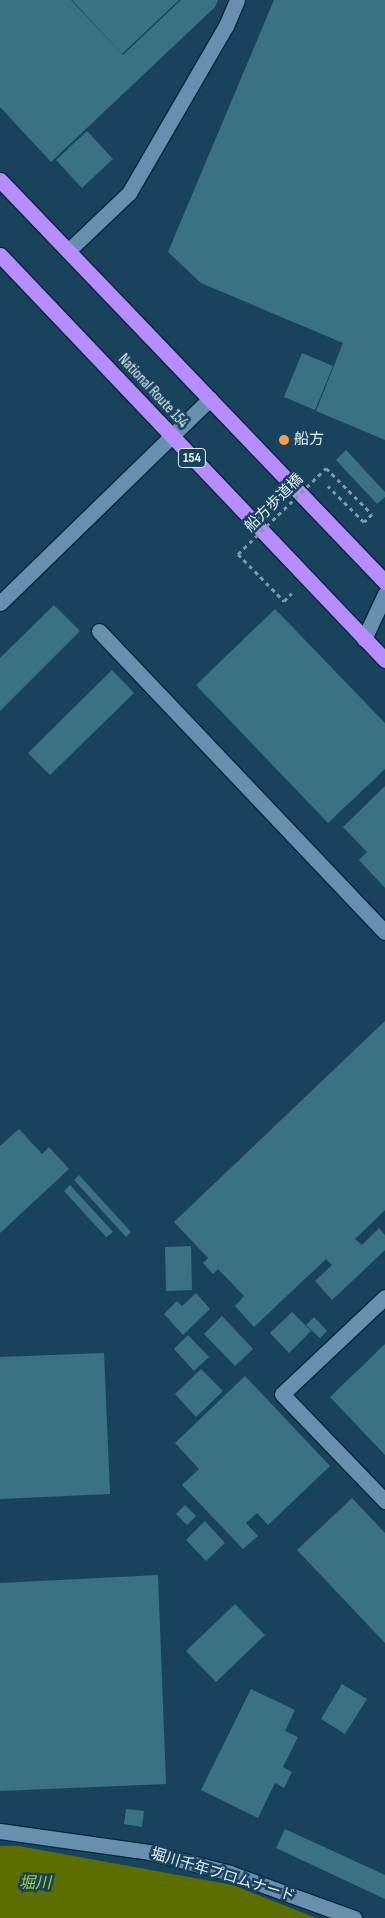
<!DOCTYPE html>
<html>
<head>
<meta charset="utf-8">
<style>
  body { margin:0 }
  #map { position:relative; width:385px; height:1918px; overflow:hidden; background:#19425d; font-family:"Sofia Sans Condensed","Noto Sans JP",sans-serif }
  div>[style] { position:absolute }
  .water>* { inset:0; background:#5d6e00 }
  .building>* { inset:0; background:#3a7283 }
  .path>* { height:3px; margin-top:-1.5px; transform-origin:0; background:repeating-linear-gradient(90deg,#7e9aac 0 4px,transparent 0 8px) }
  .roads { filter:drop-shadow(1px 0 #07283b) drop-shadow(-1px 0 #07283b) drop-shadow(0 1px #07283b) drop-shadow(0 -1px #07283b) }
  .lane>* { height:15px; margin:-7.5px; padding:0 7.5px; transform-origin:7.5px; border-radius:7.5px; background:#6690ae }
  .street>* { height:15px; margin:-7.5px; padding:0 7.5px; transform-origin:7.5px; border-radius:7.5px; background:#6690ae }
  .secondary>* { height:15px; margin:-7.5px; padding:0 7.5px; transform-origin:7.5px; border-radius:7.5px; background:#6690ae }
  .highway>* { height:15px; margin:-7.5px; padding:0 7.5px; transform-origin:7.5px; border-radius:7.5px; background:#b78cfc }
  .path-bridge>* { height:3px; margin-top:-1.5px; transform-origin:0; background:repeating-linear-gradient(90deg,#7e9aac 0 4px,transparent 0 8px) }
  .dots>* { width:14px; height:14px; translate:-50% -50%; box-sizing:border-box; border:2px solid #19425d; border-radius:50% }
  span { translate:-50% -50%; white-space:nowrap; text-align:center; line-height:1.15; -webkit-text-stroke:5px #19425d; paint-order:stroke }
  .shield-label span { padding:1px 4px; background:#19425d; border:1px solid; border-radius:4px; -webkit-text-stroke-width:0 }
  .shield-label { font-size:14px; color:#e4f2fc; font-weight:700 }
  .street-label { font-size:15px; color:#e4f2fc }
  .poi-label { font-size:15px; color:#e4f2fc }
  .left { translate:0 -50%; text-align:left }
  .water-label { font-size:16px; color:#b1cf27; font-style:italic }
</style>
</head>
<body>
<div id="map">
  <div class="water">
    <i style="clip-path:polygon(0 1846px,19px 1846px,233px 1885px,316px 1918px,0 1918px)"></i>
  </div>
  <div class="building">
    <i style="clip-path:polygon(0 0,71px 0,123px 55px,181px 0,218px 0,215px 7px,51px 162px,0 107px)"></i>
    <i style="clip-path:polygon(72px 0,179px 0,122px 54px)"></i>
    <i style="clip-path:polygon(274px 0,385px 0,385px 440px,316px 411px,343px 343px,201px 283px,168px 252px)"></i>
    <i style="clip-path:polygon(87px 131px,113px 159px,82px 188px,56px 160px)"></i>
    <i style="clip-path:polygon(302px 353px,333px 366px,315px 410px,284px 397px)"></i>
    <i style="clip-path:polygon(346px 450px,385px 492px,385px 497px,377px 504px,336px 460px)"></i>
    <i style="clip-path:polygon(54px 605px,80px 631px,0 711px,0 658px)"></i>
    <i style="clip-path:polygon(275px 609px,385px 723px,385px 769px,328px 823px,196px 685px)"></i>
    <i style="clip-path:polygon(112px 670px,134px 693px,50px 775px,28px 753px)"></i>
    <i style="clip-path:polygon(385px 786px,385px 888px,359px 860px,367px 852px,343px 827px)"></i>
    <i style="clip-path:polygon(385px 1021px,385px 1210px,355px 1239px,362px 1245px,379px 1228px,385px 1235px,385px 1250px,332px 1300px,315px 1281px,332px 1265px,326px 1259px,254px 1327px,235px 1306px,244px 1296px,218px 1269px,213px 1274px,203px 1263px,208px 1258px,174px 1222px)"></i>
    <i style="clip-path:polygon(19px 1129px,42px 1154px,49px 1147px,69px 1169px,0 1233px,0 1146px)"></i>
    <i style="clip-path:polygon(79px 1175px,131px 1232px,126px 1237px,74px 1180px)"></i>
    <i style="clip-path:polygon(70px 1185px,113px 1232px,106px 1237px,64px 1191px)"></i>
    <i style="clip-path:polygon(191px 1246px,192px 1290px,166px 1291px,165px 1247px)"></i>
    <i style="clip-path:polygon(196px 1293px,210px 1309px,183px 1335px,164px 1314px,177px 1301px,182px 1306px)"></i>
    <i style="clip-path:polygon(292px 1312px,311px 1331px,289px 1353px,270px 1333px)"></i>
    <i style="clip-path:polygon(222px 1316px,253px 1349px,235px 1366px,204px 1334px)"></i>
    <i style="clip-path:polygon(314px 1317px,327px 1331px,320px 1338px,306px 1325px)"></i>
    <i style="clip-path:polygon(188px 1335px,209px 1357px,194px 1371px,174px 1349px)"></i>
    <i style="clip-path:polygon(385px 1344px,385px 1455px,330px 1397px)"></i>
    <i style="clip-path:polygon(104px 1353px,110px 1494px,0 1499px,0 1357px)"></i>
    <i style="clip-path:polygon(201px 1369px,223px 1391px,196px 1417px,175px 1394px)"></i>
    <i style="clip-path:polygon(245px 1376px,330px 1466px,268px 1525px,257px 1513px,246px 1523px,258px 1536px,243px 1549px,182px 1485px,199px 1469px,175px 1443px)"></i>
    <i style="clip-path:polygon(352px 1498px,385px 1533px,385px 1643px,297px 1550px)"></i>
    <i style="clip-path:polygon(185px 1505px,196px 1516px,187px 1525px,176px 1514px)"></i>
    <i style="clip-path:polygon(205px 1521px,225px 1543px,206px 1561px,186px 1540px)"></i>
    <i style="clip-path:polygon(158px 1575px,166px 1784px,0 1791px,0 1583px)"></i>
    <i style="clip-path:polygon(235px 1604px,265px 1635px,216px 1682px,186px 1651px)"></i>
    <i style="clip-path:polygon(342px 1684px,367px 1699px,345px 1734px,321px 1719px)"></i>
    <i style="clip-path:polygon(251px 1689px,295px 1710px,285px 1731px,298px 1737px,283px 1767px,292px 1772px,284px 1788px,275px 1783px,258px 1818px,201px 1790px)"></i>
    <i style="clip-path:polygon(126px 1809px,144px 1811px,142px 1827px,124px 1824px)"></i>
    <i style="clip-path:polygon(285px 1829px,385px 1875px,385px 1899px,276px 1848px)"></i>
  </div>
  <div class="path">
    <i style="left:326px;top:468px;width:65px;rotate:45deg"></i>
    <i style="left:372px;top:514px;width:11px;rotate:135deg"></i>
    <i style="left:364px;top:522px;width:51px;rotate:-135deg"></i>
    <i style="left:238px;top:554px;width:66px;rotate:45.6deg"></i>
    <i style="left:284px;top:601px;width:11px;rotate:-45deg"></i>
  </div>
  <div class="roads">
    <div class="lane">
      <i style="left:68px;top:251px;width:84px;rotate:-43.6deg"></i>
      <i style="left:129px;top:193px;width:193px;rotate:-59.9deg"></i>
      <i style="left:226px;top:26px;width:28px;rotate:-67deg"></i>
      <i style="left:99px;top:631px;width:415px;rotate:46.5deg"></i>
      <i style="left:385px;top:1297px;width:141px;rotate:136.7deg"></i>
      <i style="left:282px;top:1394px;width:149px;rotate:46.1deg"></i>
    </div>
    <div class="street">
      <i style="left:0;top:1831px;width:150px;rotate:8deg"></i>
      <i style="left:149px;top:1852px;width:84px;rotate:14.5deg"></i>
      <i style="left:230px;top:1873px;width:132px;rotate:19.9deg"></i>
    </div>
    <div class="secondary">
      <i style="left:0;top:603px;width:293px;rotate:-44.2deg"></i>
      <i style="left:364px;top:639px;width:50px;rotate:-65deg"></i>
    </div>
    <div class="highway">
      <i style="left:0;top:180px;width:557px;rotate:46.24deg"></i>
      <i style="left:0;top:255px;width:559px;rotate:46.45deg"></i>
    </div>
  </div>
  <div class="path-bridge">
    <i style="left:238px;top:554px;width:123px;rotate:-44.3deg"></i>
  </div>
  <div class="dots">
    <i style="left:284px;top:440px;background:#fa9f4e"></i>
  </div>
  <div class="shield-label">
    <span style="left:192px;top:458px">154</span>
  </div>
  <div class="street-label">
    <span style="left:153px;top:391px;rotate:47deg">National Route 154</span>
    <span style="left:274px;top:503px;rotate:-45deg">船方歩道橋</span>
    <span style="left:223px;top:1875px;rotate:17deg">堀川千年プロムナード</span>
  </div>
  <div class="poi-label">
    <span class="left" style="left:294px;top:440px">船方</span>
  </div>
  <div class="water-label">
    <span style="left:35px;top:1884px">堀川</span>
  </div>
</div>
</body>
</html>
